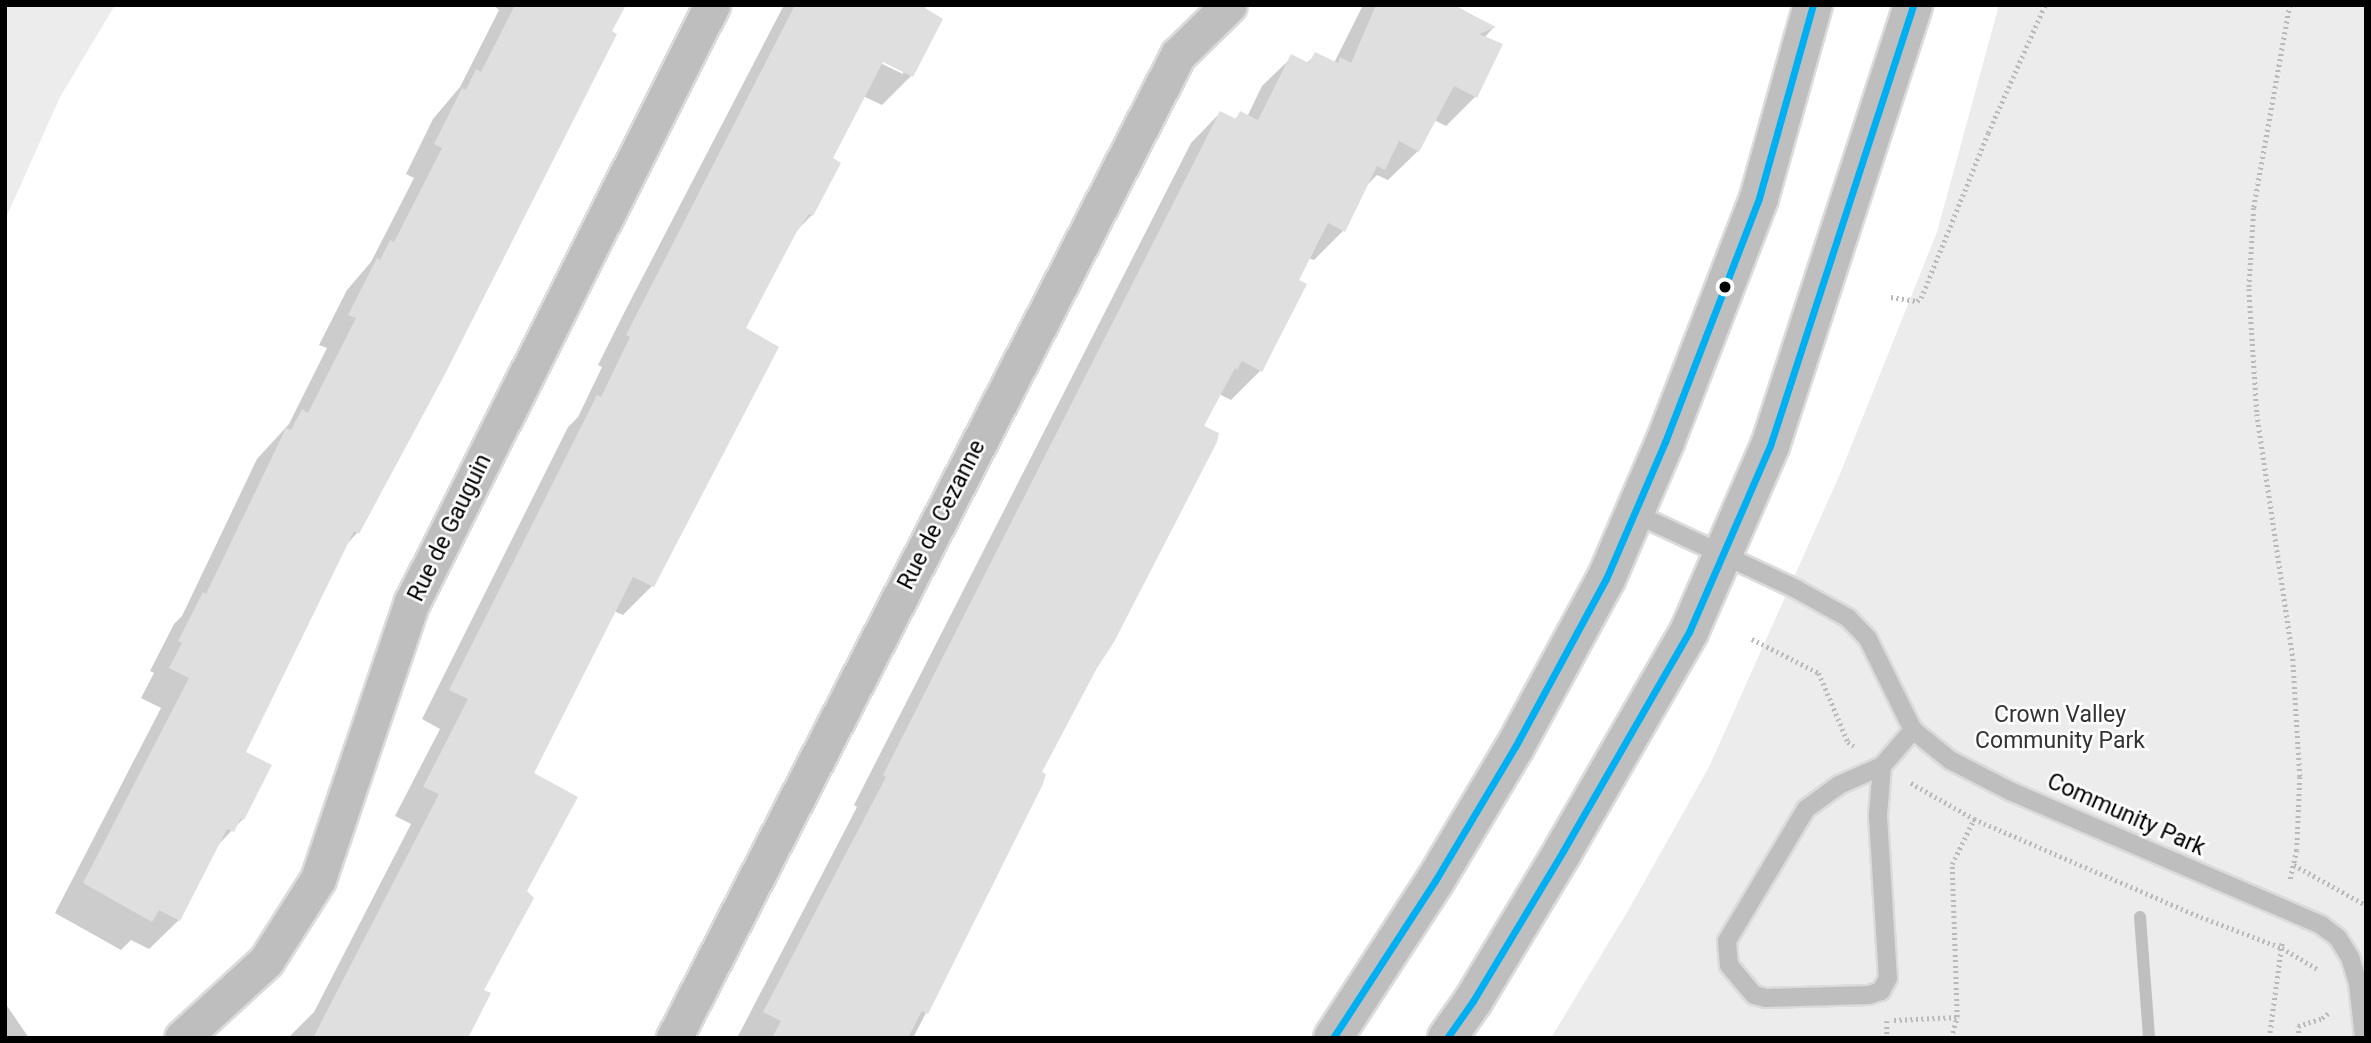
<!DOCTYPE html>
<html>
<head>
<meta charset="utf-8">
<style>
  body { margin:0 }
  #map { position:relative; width:2371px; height:1043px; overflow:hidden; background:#fff; font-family:Roboto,sans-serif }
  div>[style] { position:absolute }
  .green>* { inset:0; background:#ececec }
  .shadow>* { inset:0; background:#0003 }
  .stream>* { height:12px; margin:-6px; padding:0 6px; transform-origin:6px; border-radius:6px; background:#bfbfbf }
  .building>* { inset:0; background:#dfdfdf }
  .path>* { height:4.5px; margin-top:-2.25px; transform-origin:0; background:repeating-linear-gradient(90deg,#b9b9b9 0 2px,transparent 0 5.5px) }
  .roads { filter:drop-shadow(2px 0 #dbdbdb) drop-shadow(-2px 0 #dbdbdb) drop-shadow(0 2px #dbdbdb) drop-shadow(0 -2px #dbdbdb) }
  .lane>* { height:18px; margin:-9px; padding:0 9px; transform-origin:9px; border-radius:9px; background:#bebebe }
  .street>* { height:35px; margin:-17.5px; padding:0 17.5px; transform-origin:17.5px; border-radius:17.5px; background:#bebebe }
  .primary>* { height:38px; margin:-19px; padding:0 19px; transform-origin:19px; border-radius:19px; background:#bebebe }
  .bus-1>* { height:7px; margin:-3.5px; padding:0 3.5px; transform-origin:3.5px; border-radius:3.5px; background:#00aff2 }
  .dots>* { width:19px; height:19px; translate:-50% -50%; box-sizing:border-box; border:4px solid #fff; border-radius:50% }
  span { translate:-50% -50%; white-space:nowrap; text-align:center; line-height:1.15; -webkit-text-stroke:5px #fff; paint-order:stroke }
  .street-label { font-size:23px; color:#000 }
  .park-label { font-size:23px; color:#333 }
  .frame { position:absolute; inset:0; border:7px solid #000; pointer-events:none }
</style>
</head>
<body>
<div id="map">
  <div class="green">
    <i style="clip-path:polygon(5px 5px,115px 5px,60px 97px,5px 220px)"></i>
    <i style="clip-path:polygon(1999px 5px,2366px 5px,2366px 1038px,1551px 1038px,1629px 909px,1709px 767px,1840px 474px,1937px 232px)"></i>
  </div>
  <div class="shadow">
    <i style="clip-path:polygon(493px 5px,624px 5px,357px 533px,347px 544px,244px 753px,270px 766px,243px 819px,215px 848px,179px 920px,149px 949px,131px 940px,121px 950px,55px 913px,161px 708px,141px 698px,154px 673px,150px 671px,174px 624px,182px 616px,257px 459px,289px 424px,327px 348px,319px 345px,347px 290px,371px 262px,414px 178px,406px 174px,433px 119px,460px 87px,499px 10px)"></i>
    <i style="clip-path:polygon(evenodd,784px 5px,927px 5px,924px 9px,941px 19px,911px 76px,882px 105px,863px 96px,831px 159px,812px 215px,794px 233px,744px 329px,777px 348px,652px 586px,623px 615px,614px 611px,531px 774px,525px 891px,482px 991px,466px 1038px,288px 1038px,314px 1012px,411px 824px,395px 816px,440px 729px,422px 719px,568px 427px,578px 417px,602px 367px,598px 365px,625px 311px,784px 5px,875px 57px,903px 70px,903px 74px,874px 60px,875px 57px)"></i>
    <i style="clip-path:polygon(1363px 5px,1454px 5px,1494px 27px,1484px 38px,1475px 97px,1446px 126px,1434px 120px,1418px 151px,1388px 180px,1377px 175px,1365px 187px,1343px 231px,1314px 260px,1308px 258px,1260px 371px,1231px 400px,1219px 394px,1202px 427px,1095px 667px,1040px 772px,995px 880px,913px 1038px,737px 1038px,857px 807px,854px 805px,1191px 143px,1220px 113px,1234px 120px,1241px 113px,1247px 117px,1262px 86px,1292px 57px,1306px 64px,1316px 54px,1334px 63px)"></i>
    <i style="clip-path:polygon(5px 1003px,29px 1038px,5px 1038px)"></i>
  </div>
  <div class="stream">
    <i style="left:2140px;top:917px;width:121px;rotate:85.7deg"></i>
  </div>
  <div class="building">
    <i style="clip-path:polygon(515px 5px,626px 5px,612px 31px,617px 34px,445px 374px,359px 534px,354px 531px,246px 752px,272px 765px,244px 820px,241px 818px,234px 832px,227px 829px,180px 921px,159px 910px,152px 922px,83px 883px,189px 678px,169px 668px,182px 643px,178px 641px,203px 592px,206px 594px,286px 428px,291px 430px,302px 409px,308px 413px,356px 318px,348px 315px,377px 258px,380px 260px,390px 240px,394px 242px,442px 148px,434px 144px,462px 88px,466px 90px,476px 69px,481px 72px)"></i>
    <i style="clip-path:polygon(795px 5px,920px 5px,943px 19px,913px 77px,883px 62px,833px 158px,841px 163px,813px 216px,809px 214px,796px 233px,746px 328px,779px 347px,654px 587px,633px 577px,534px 773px,578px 797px,527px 891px,534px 898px,484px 990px,491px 993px,468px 1038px,313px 1038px,439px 794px,423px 787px,468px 699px,449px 690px,597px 395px,601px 397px,630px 337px,626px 335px)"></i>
    <i style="clip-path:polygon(1376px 5px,1453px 5px,1496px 27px,1479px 34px,1503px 44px,1477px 98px,1454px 86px,1419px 152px,1399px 141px,1385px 170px,1377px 166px,1345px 232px,1328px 223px,1299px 280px,1307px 284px,1262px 372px,1242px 361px,1237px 370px,1235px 368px,1204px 426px,1219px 433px,1217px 442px,1114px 642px,1097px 668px,1042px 772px,1046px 774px,1043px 784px,928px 1014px,922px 1011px,908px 1038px,772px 1038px,781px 1021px,763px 1012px,886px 777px,883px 775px,1220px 111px,1236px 119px,1240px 111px,1258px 120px,1291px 54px,1309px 63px,1315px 52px,1338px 63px,1340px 57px,1351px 63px)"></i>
  </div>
  <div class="path">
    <i style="left:2290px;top:5px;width:206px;rotate:100.1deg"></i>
    <i style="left:2254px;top:208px;width:81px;rotate:93.5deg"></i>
    <i style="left:2249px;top:289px;width:125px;rotate:86.3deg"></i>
    <i style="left:2257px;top:414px;width:248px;rotate:81.6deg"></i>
    <i style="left:2293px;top:659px;width:118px;rotate:86.6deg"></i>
    <i style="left:2300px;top:777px;width:73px;rotate:92.4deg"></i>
    <i style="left:2297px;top:850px;width:32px;rotate:103deg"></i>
    <i style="left:1891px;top:297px;width:26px;rotate:9deg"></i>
    <i style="left:1917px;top:301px;width:5px;rotate:-37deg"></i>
    <i style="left:1921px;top:298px;width:178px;rotate:-67.9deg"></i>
    <i style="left:1988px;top:133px;width:140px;rotate:-66deg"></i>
    <i style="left:1752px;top:639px;width:75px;rotate:26.9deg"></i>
    <i style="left:1819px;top:673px;width:75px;rotate:67.2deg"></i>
    <i style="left:1848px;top:742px;width:7px;rotate:34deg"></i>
    <i style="left:1911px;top:783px;width:73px;rotate:29.7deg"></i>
    <i style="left:1974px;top:819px;width:247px;rotate:23.4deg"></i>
    <i style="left:2201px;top:917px;width:87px;rotate:20.9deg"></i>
    <i style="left:2282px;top:948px;width:43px;rotate:30.7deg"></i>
    <i style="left:2294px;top:865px;width:82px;rotate:29.1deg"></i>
    <i style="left:1894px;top:1020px;width:63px;rotate:-2.7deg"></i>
    <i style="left:1887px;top:1021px;width:17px;rotate:90deg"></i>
    <i style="left:1951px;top:1038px;width:22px;rotate:-74deg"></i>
    <i style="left:1957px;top:1017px;width:153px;rotate:-91.9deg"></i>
    <i style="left:1952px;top:864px;width:50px;rotate:-63.9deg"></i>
    <i style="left:2269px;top:1038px;width:97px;rotate:-82.3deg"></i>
    <i style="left:2299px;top:1038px;width:12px;rotate:-95deg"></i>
    <i style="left:2298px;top:1026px;width:25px;rotate:-18deg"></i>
    <i style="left:2322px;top:1018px;width:10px;rotate:-37deg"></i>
  </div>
  <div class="roads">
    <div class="lane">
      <i style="left:1634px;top:513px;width:179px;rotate:25.1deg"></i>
      <i style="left:1796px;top:589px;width:60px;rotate:29.1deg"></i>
      <i style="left:1848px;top:618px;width:29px;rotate:46deg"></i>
      <i style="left:1868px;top:639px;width:102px;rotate:63.7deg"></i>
      <i style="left:1913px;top:730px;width:48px;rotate:39deg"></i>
      <i style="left:1950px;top:760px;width:68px;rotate:27.3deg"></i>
      <i style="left:2010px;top:791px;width:339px;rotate:23.3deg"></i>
      <i style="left:2321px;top:925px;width:21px;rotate:37deg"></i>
      <i style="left:2338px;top:938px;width:22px;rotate:58deg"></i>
      <i style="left:2350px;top:957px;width:27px;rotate:73deg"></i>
      <i style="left:2358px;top:983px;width:55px;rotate:83.8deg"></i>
      <i style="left:1882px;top:766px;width:50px;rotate:94.6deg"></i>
      <i style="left:1878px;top:816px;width:162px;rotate:86.5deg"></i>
      <i style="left:1888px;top:978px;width:15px;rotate:118deg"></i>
      <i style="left:1881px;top:991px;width:13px;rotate:162deg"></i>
      <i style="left:1869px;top:995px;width:103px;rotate:178.3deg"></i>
      <i style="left:1766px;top:998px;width:12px;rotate:-166deg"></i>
      <i style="left:1754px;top:995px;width:39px;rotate:-130deg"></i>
      <i style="left:1729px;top:965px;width:24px;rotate:-95deg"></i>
      <i style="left:1727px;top:941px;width:154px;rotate:-59.1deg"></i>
      <i style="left:1806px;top:809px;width:41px;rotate:-36deg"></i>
      <i style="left:1839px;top:785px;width:47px;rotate:-23.8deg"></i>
      <i style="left:1882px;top:766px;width:48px;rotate:-49.3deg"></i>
    </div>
    <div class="street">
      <i style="left:182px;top:1038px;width:114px;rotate:-42.5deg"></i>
      <i style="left:266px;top:961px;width:97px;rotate:-57.6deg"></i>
      <i style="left:318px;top:879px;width:293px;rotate:-71.3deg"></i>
      <i style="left:412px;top:602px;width:668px;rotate:-63.32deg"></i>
      <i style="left:674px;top:1038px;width:1105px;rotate:-62.86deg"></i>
      <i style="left:1178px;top:55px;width:71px;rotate:-44.4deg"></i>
    </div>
    <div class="primary">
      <i style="left:1333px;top:1038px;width:187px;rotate:-57deg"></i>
      <i style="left:1435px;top:881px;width:156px;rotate:-59.2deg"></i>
      <i style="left:1515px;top:747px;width:191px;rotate:-61.6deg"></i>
      <i style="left:1606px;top:579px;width:149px;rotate:-66.7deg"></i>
      <i style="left:1665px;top:442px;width:261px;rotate:-68.9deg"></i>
      <i style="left:1759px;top:198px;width:200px;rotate:-74.4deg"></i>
      <i style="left:1447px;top:1038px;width:45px;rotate:-54.9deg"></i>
      <i style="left:1473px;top:1001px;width:175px;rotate:-59deg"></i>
      <i style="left:1563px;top:851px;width:253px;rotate:-60.1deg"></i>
      <i style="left:1689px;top:632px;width:203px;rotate:-66.5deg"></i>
      <i style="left:1770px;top:446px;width:464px;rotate:-72deg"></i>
    </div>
  </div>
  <div class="bus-1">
    <i style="left:1333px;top:1038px;width:187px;rotate:-57deg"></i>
    <i style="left:1435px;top:881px;width:156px;rotate:-59.2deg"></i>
    <i style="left:1515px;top:747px;width:191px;rotate:-61.6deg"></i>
    <i style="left:1606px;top:579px;width:149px;rotate:-66.7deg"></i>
    <i style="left:1665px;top:442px;width:261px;rotate:-68.9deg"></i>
    <i style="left:1759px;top:198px;width:200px;rotate:-74.4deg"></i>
    <i style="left:1447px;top:1038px;width:45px;rotate:-54.9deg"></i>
    <i style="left:1473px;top:1001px;width:175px;rotate:-59deg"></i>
    <i style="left:1563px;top:851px;width:253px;rotate:-60.1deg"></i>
    <i style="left:1689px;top:632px;width:203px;rotate:-66.5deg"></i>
    <i style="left:1770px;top:446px;width:464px;rotate:-72deg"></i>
  </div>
  <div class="dots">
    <i style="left:1725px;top:287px;background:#000"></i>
  </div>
  <div class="street-label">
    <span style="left:942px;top:515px;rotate:-63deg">Rue de Cezanne</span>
    <span style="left:450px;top:528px;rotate:-64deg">Rue de Gauguin</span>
    <span style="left:2126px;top:815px;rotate:24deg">Community Park</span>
  </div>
  <div class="park-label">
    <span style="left:2060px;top:728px">Crown Valley<br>Community Park</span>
  </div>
  <div class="frame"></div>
</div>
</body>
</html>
